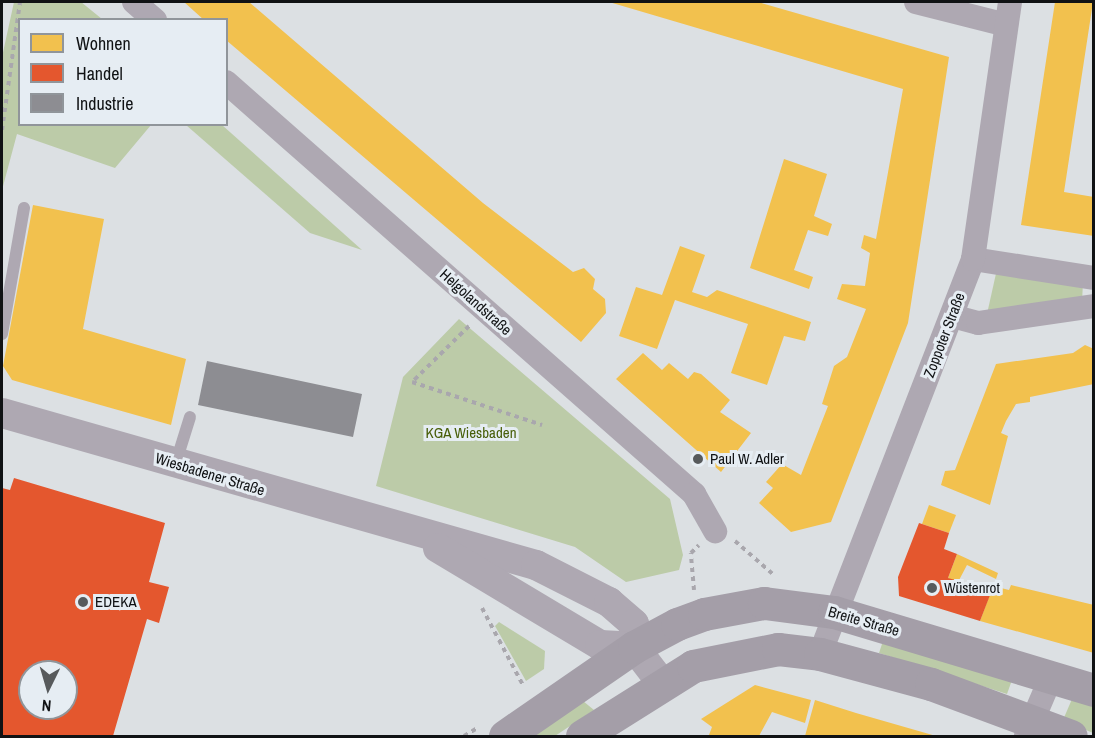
<!DOCTYPE html>
<html>
<head>
<meta charset="utf-8">
<style>
  body { margin:0 }
  #map { position:relative; width:1095px; height:738px; overflow:hidden; background:#dce0e3; font-family:"Archivo Narrow",sans-serif }
  div>[style] { position:absolute }
  .green>* { inset:0; background:#bccba8 }
  .homes>* { inset:0; background:#f2c14e }
  .shops>* { inset:0; background:#e4572e }
  .industry>* { inset:0; background:#8d8d92 }
  .path>* { height:4px; margin-top:-2px; transform-origin:0; background:repeating-linear-gradient(90deg,#a9a7ad 0 4.5px,transparent 0 9px) }
  .service>* { height:12px; margin:-6px; padding:0 6px; transform-origin:6px; border-radius:6px; background:#aea8b2 }
  .minor>* { height:24px; margin:-12px; padding:0 12px; transform-origin:12px; border-radius:12px; background:#aea8b2 }
  .tertiary>* { height:30px; margin:-15px; padding:0 15px; transform-origin:15px; border-radius:15px; background:#aea8b2 }
  .secondary>* { height:33px; margin:-16.5px; padding:0 16.5px; transform-origin:16.5px; border-radius:16.5px; background:#a49ea8 }
  .dots>* { width:16px; height:16px; translate:-50% -50%; box-sizing:border-box; border:3px solid #e6edf3; border-radius:50% }
  span { translate:-50% -50%; white-space:nowrap; text-align:center; line-height:1.15; -webkit-text-stroke:6px #e6edf3; paint-order:stroke }
  .street-label { font-size:15px; color:#101214 }
  .park-label { font-size:15px; color:#475e08 }
  .poi-label { font-size:15px; color:#101214 }
  .left { translate:0 -50%; text-align:left }
  .frame { position:absolute; inset:0; border:3px solid #101214; pointer-events:none }
  .legend { position:absolute; left:18px; top:18px; width:210px; height:108px; box-sizing:border-box; background:#e6edf3; border:2px solid #90959a; margin:0; padding:8px 10px; list-style:none; font-size:18px; color:#101214 }
  .legend li { display:flex; align-items:center; gap:12px; height:30px }
  .legend b { width:30px; border:2px solid #90959a }
  .north { position:absolute; left:18px; top:660px; width:60px; height:60px; box-sizing:border-box; background:#e6edf3; border:2px solid #90959a; border-radius:50%; rotate:185deg; font-size:16px; font-weight:700; line-height:24px; text-align:center; color:#101214 }
  .north::after { content:''; display:block; margin:auto; width:21px; height:27px; background:#575a5c; clip-path:polygon(50% 0,100% 100%,50% 72%,0 100%) }
</style>
</head>
<body>
<div id="map">
  <div class="green">
    <i style="clip-path:polygon(14px 2px,81px 2px,102px 19px,20px 20px,20px 124px,151px 125px,115px 168px,17px 134px,2px 190px,2px 57px)"></i>
    <i style="clip-path:polygon(186px 125px,222px 125px,362px 250px,310px 233px)"></i>
    <i style="clip-path:polygon(997px 269px,1083px 282px,1082px 302px,987px 314px)"></i>
    <i style="clip-path:polygon(459px 319px,670px 499px,683px 555px,679px 570px,626px 582px,575px 547px,376px 486px,403px 377px)"></i>
    <i style="clip-path:polygon(499px 622px,545px 651px,544px 669px,526px 681px,495px 626px)"></i>
    <i style="clip-path:polygon(883px 641px,1012px 680px,1007px 694px,879px 653px)"></i>
    <i style="clip-path:polygon(1072px 699px,1093px 705px,1093px 733px,1063px 720px)"></i>
    <i style="clip-path:polygon(583px 701px,594px 710px,555px 736px,532px 736px)"></i>
  </div>
  <div class="homes">
    <i style="clip-path:polygon(184px 2px,249px 2px,483px 203px,573px 272px,584px 268px,595px 279px,593px 289px,605px 299px,606px 313px,581px 342px,226px 40px,226px 20px,204px 20px)"></i>
    <i style="clip-path:polygon(609px 2px,758px 2px,949px 57px,908px 323px,831px 522px,791px 532px,759px 503px,773px 488px,766px 482px,782px 464px,801px 475px,828px 406px,822px 404px,834px 366px,847px 357px,866px 309px,837px 299px,842px 284px,865px 286px,870px 253px,861px 248px,864px 235px,876px 239px,903px 89px)"></i>
    <i style="clip-path:polygon(1055px 2px,1093px 2px,1064px 192px,1094px 197px,1094px 236px,1021px 225px)"></i>
    <i style="clip-path:polygon(784px 159px,827px 174px,814px 216px,832px 224px,828px 236px,808px 230px,794px 270px,813px 277px,809px 289px,750px 268px)"></i>
    <i style="clip-path:polygon(33px 205px,104px 219px,83px 329px,186px 359px,171px 425px,12px 380px,3px 366px)"></i>
    <i style="clip-path:polygon(680px 246px,705px 255px,692px 292px,707px 297px,717px 290px,811px 322px,805px 341px,784px 336px,767px 385px,731px 373px,748px 324px,675px 300px,657px 349px,619px 336px,636px 287px,662px 295px)"></i>
    <i style="clip-path:polygon(1085px 345px,1094px 349px,1094px 384px,1030px 397px,1030px 402px,1016px 404px,1006px 421px,1001px 433px,1008px 436px,990px 505px,941px 485px,945px 471px,955px 470px,996px 364px,1073px 353px)"></i>
    <i style="clip-path:polygon(643px 353px,662px 370px,669px 363px,688px 379px,694px 372px,701px 374px,730px 400px,720px 412px,751px 433px,721px 472px,616px 379px)"></i>
    <i style="clip-path:polygon(929px 505px,956px 515px,949px 533px,922px 524px)"></i>
    <i style="clip-path:polygon(957px 554px,998px 573px,996px 579px,967px 565px,957px 584px,948px 578px)"></i>
    <i style="clip-path:polygon(1011px 585px,1094px 605px,1094px 653px,980px 621px,993px 586px,1009px 590px)"></i>
    <i style="clip-path:polygon(755px 685px,811px 700px,805px 723px,772px 712px,759px 736px,695px 736px,709px 735px,712px 727px,701px 719px)"></i>
    <i style="clip-path:polygon(815px 700px,856px 713px,936px 736px,805px 736px)"></i>
  </div>
  <div class="shops">
    <i style="clip-path:polygon(evenodd,14px 478px,165px 523px,149px 582px,169px 587px,159px 623px,147px 619px,113px 736px,2px 736px,2px 488px,10px 490px,14px 478px,30px 672px,66px 672px,66px 708px,30px 708px,30px 672px)"></i>
    <i style="clip-path:polygon(919px 523px,949px 533px,944px 549px,957px 554px,948px 578px,992px 590px,980px 621px,899px 596px,898px 577px)"></i>
  </div>
  <div class="industry">
    <i style="clip-path:polygon(207px 361px,362px 394px,353px 437px,198px 405px)"></i>
  </div>
  <div class="path">
    <i style="left:2px;top:130px;width:129px;rotate:-82deg"></i>
    <i style="left:469px;top:326px;width:80px;rotate:135.5deg"></i>
    <i style="left:412px;top:382px;width:137px;rotate:18.3deg"></i>
    <i style="left:735px;top:541px;width:52px;rotate:41.1deg"></i>
    <i style="left:694px;top:590px;width:37px;rotate:-95deg"></i>
    <i style="left:691px;top:553px;width:11px;rotate:-45deg"></i>
    <i style="left:482px;top:608px;width:89px;rotate:62deg"></i>
    <i style="left:464px;top:736px;width:17px;rotate:-31deg"></i>
  </div>
  <div class="service">
    <i style="left:2px;top:334px;width:128px;rotate:-80.1deg"></i>
    <i style="left:176px;top:462px;width:47px;rotate:-72.7deg"></i>
  </div>
  <div class="minor">
    <i style="left:134px;top:2px;width:28px;rotate:41deg"></i>
    <i style="left:916px;top:2px;width:93px;rotate:14.3deg"></i>
    <i style="left:226px;top:82px;width:624px;rotate:41.36deg"></i>
    <i style="left:694px;top:494px;width:43px;rotate:60.4deg"></i>
    <i style="left:973px;top:259px;width:122px;rotate:8.9deg"></i>
    <i style="left:952px;top:316px;width:27px;rotate:15deg"></i>
    <i style="left:978px;top:323px;width:117px;rotate:-8.3deg"></i>
    <i style="left:820px;top:654px;width:424px;rotate:-68.8deg"></i>
    <i style="left:973px;top:259px;width:260px;rotate:-81.8deg"></i>
    <i style="left:1026px;top:736px;width:64px;rotate:-67deg"></i>
  </div>
  <div class="tertiary">
    <i style="left:2px;top:413px;width:555px;rotate:15.89deg"></i>
    <i style="left:536px;top:565px;width:82px;rotate:26.9deg"></i>
    <i style="left:609px;top:602px;width:33px;rotate:41deg"></i>
    <i style="left:634px;top:624px;width:23px;rotate:90deg"></i>
    <i style="left:634px;top:647px;width:44px;rotate:52.4deg"></i>
    <i style="left:438px;top:548px;width:189px;rotate:30.9deg"></i>
    <i style="left:600px;top:645px;width:34px;rotate:3deg"></i>
  </div>
  <div class="secondary">
    <i style="left:505px;top:736px;width:157px;rotate:-34.6deg"></i>
    <i style="left:634px;top:647px;width:49px;rotate:-28.1deg"></i>
    <i style="left:677px;top:624px;width:29px;rotate:-20deg"></i>
    <i style="left:704px;top:614px;width:61px;rotate:-10.4deg"></i>
    <i style="left:764px;top:603px;width:71px;rotate:7.3deg"></i>
    <i style="left:834px;top:612px;width:271px;rotate:16.7deg"></i>
    <i style="left:582px;top:736px;width:131px;rotate:-32.2deg"></i>
    <i style="left:693px;top:666px;width:87px;rotate:-11.3deg"></i>
    <i style="left:778px;top:649px;width:42px;rotate:6.8deg"></i>
    <i style="left:820px;top:654px;width:115px;rotate:15.1deg"></i>
    <i style="left:931px;top:684px;width:149px;rotate:20.4deg"></i>
  </div>
  <div class="dots">
    <i style="left:698px;top:459px;background:#575a5c"></i>
    <i style="left:932px;top:588px;background:#575a5c"></i>
    <i style="left:83px;top:602px;background:#575a5c"></i>
  </div>
  <div class="street-label">
    <span style="left:476px;top:302px;rotate:42deg">Helgolandstraße</span>
    <span style="left:944px;top:335px;rotate:-69deg">Zoppoter Straße</span>
    <span style="left:210px;top:474px;rotate:17deg">Wiesbadener Straße</span>
    <span style="left:864px;top:621px;rotate:16deg">Breite Straße</span>
  </div>
  <div class="park-label">
    <span style="left:471px;top:433px">KGA Wiesbaden</span>
  </div>
  <div class="poi-label">
    <span class="left" style="left:710px;top:459px">Paul W. Adler</span>
    <span class="left" style="left:944px;top:588px">Wüstenrot</span>
    <span class="left" style="left:95px;top:602px">EDEKA</span>
  </div>
  <div class="frame"></div>
  <ul class="legend">
  <li><b style="height:16px;background:#f2c14e"></b>Wohnen</li>
  <li><b style="height:16px;background:#e4572e"></b>Handel</li>
  <li><b style="height:16px;background:#8d8d92"></b>Industrie</li>
  </ul>
  <div class="north">N</div>
</div>
</body>
</html>
